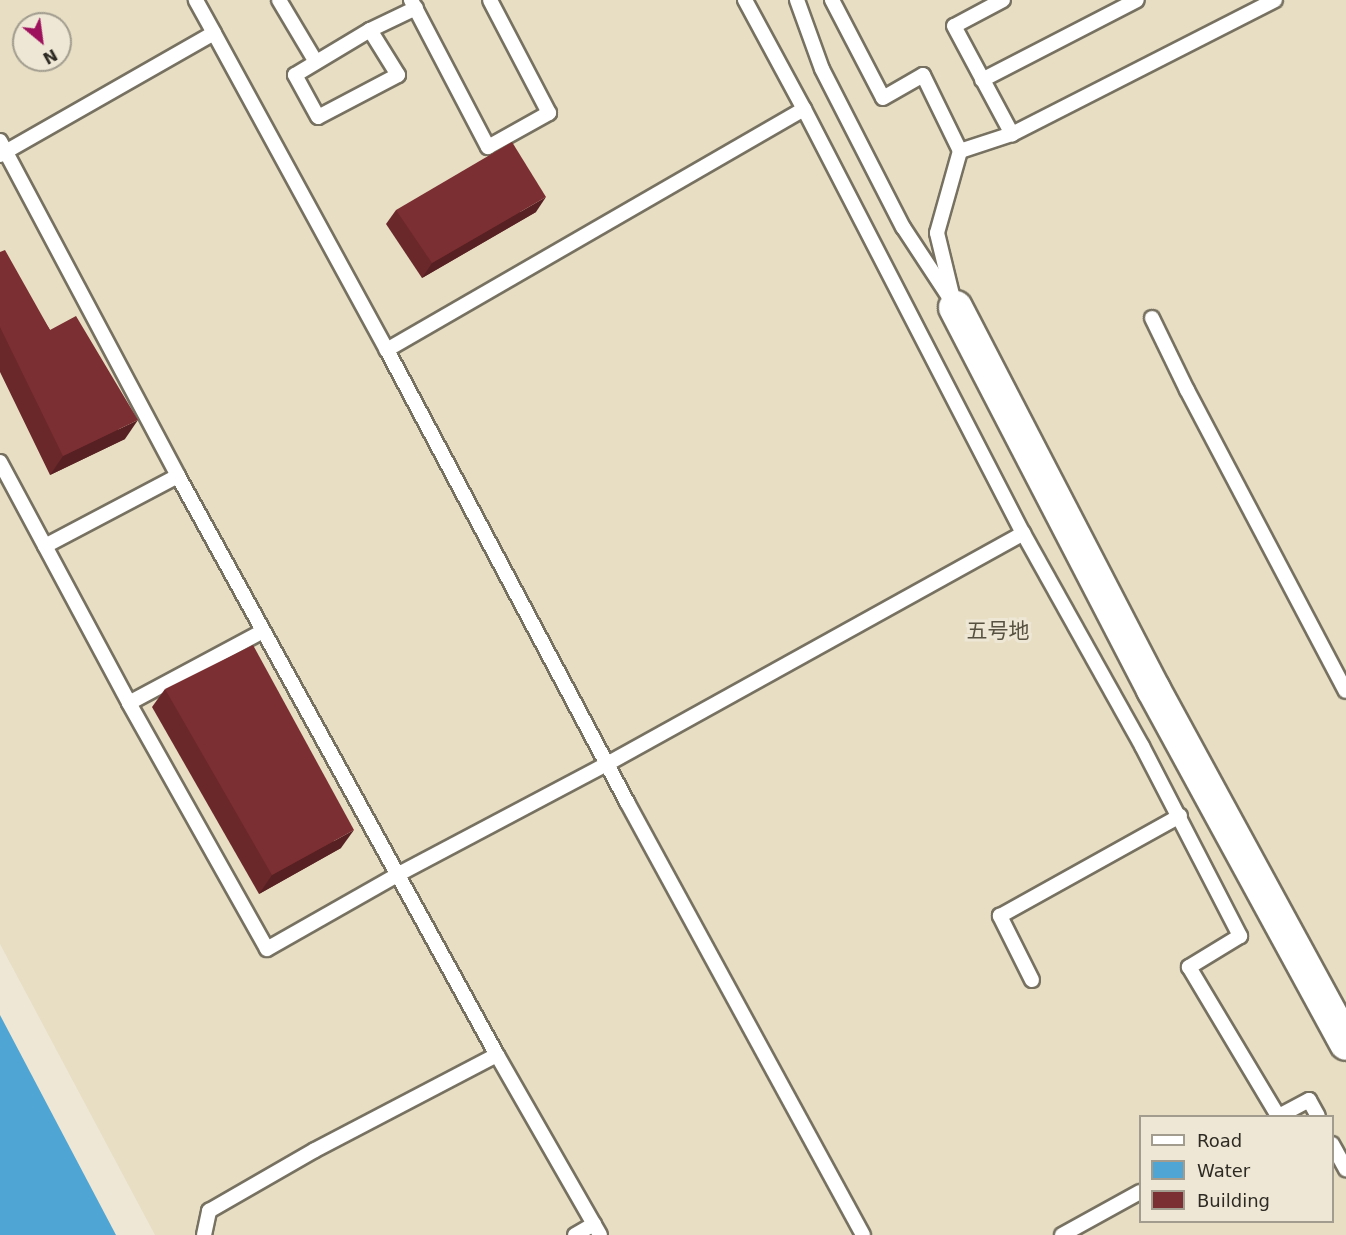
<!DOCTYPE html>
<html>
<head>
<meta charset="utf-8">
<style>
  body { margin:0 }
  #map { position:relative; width:1346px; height:1235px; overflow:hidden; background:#eee7d5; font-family:"DejaVu Sans","Noto Sans JP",sans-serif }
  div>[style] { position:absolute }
  .built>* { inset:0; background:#e7dec4 }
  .water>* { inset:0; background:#4fa5d3 }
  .roads { filter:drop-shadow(2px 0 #777161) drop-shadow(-2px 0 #777161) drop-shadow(0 2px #777161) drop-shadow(0 -2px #777161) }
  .service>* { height:14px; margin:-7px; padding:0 7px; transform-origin:7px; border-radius:7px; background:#fff }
  .tertiary>* { height:33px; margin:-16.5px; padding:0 16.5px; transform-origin:16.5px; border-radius:16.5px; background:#fff }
  .wall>* { inset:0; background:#6b282b }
  .shaded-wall>* { inset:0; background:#572123 }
  .building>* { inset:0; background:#7c2f32 }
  span { translate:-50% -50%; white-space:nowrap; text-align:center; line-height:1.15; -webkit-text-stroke:6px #eee7d5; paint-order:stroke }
  .quarter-label { font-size:21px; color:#575141 }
  .legend { position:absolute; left:1139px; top:1115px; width:195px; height:108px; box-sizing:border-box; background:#eee7d5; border:2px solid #a19c8e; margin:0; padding:8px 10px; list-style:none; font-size:18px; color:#2e2b24 }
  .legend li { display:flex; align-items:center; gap:12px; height:30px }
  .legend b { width:30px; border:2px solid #a19c8e }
  .north { position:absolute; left:12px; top:12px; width:60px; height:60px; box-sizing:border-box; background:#eee7d5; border:2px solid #a19c8e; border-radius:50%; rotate:151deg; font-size:16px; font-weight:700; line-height:24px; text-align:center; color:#2e2b24 }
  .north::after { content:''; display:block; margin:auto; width:21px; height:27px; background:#9e115d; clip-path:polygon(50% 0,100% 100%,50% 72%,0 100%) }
</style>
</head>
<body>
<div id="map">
  <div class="built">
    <i style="clip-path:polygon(evenodd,0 0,1346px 0,1346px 1235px,155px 1235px,0 944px,0 0,24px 24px,60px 24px,60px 60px,24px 60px,24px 24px,0 0,1140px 1116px,1332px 1116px,1332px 1222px,1140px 1222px,1140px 1116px)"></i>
  </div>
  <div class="water">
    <i style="clip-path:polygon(0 1015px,116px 1235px,0 1235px)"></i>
  </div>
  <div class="roads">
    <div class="service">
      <i style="left:279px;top:0;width:72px;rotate:59.2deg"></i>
      <i style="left:411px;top:0;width:166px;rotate:62.4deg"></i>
      <i style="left:488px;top:147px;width:70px;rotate:-29.1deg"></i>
      <i style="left:549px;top:113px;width:127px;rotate:-117.6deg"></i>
      <i style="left:745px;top:0;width:124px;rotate:61.6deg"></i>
      <i style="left:804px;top:109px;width:482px;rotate:150deg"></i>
      <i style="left:387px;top:350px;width:512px;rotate:62.03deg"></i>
      <i style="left:627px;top:802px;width:493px;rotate:61.4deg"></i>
      <i style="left:797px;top:0;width:73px;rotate:70.1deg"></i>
      <i style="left:822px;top:69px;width:178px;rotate:62.9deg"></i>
      <i style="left:903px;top:227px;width:84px;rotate:56.7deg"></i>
      <i style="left:832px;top:0;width:110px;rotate:62.5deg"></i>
      <i style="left:883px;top:98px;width:46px;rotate:-29.9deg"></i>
      <i style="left:923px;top:75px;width:85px;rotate:64deg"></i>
      <i style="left:960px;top:151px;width:85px;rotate:105.7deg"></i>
      <i style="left:937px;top:233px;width:76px;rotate:76.3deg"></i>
      <i style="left:1003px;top:0;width:55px;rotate:152deg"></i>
      <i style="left:954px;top:26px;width:123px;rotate:61.8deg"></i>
      <i style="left:370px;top:30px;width:53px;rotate:58.1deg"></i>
      <i style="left:398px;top:75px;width:90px;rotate:152.3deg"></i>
      <i style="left:318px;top:117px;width:48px;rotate:-118.7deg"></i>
      <i style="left:295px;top:75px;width:87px;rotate:-31deg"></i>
      <i style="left:370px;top:30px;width:51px;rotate:-25.6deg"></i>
      <i style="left:214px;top:33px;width:361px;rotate:61.4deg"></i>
      <i style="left:982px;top:80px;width:174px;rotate:-27.3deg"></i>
      <i style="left:804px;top:109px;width:477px;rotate:62.7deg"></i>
      <i style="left:1023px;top:533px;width:244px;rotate:60.8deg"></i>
      <i style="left:1142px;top:746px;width:214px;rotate:62.7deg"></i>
      <i style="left:1240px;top:936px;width:60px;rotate:148.7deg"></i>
      <i style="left:1189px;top:967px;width:174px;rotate:59.1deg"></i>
      <i style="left:0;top:141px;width:379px;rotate:62deg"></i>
      <i style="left:178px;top:476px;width:661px;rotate:61.15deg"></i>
      <i style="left:497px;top:1055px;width:207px;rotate:60.2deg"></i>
      <i style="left:960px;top:151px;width:55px;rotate:-18.1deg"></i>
      <i style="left:1012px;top:134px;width:295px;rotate:-27deg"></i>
      <i style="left:0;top:155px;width:246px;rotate:-29.7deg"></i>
      <i style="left:214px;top:33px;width:38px;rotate:-119deg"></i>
      <i style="left:1152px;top:318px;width:80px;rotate:64.1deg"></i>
      <i style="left:1187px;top:390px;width:340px;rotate:62.2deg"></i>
      <i style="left:0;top:462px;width:273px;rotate:61.8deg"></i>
      <i style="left:129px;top:703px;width:282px;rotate:60.7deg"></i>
      <i style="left:267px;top:949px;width:150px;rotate:-29.6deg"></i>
      <i style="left:397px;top:875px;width:238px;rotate:-27.9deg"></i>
      <i style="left:607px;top:764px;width:476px;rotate:-29deg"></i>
      <i style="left:45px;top:546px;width:150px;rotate:-27.8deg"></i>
      <i style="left:129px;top:703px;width:152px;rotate:-28.2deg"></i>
      <i style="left:1032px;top:980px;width:72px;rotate:-116.6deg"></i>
      <i style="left:1000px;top:916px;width:206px;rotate:-29.1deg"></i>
      <i style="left:1279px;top:1116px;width:34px;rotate:-28deg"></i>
      <i style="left:1309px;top:1100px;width:18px;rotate:61deg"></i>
      <i style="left:1332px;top:1144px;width:29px;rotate:61deg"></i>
      <i style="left:204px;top:1235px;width:25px;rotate:-78deg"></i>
      <i style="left:209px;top:1211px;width:122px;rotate:-29.9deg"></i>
      <i style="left:315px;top:1150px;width:205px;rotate:-27.6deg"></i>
      <i style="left:575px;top:1235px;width:22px;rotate:-30deg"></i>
      <i style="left:1062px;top:1235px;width:89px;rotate:-28.9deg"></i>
    </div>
    <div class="tertiary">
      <i style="left:955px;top:307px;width:430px;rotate:62.6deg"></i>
      <i style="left:1153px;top:689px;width:403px;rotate:61.4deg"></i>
    </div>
  </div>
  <div class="wall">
    <i style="clip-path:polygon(396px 210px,536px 212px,422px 278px,386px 224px)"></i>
    <i style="clip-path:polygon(0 252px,50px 330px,125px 439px,50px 475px,0 372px)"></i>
    <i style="clip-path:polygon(165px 689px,341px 848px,259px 894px,152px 707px)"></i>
  </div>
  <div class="shaded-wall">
    <i style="clip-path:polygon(546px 197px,536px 212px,422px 278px,432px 263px)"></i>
    <i style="clip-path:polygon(138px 420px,125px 439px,50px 475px,63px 456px)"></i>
    <i style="clip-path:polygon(354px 830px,341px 848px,259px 894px,272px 875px)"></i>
  </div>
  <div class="building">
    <i style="clip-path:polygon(512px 142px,546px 197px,432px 263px,396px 210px)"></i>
    <i style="clip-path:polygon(5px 250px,50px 330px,76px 316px,138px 420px,63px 456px,0 327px,0 252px)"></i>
    <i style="clip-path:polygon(253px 645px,354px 830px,272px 875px,165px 689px)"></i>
  </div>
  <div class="quarter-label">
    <span style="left:998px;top:631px">五号地</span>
  </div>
  <ul class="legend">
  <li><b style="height:8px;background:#fff"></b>Road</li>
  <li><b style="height:16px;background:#4fa5d3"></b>Water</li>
  <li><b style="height:16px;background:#7c2f32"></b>Building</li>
  </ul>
  <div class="north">N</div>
</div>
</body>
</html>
